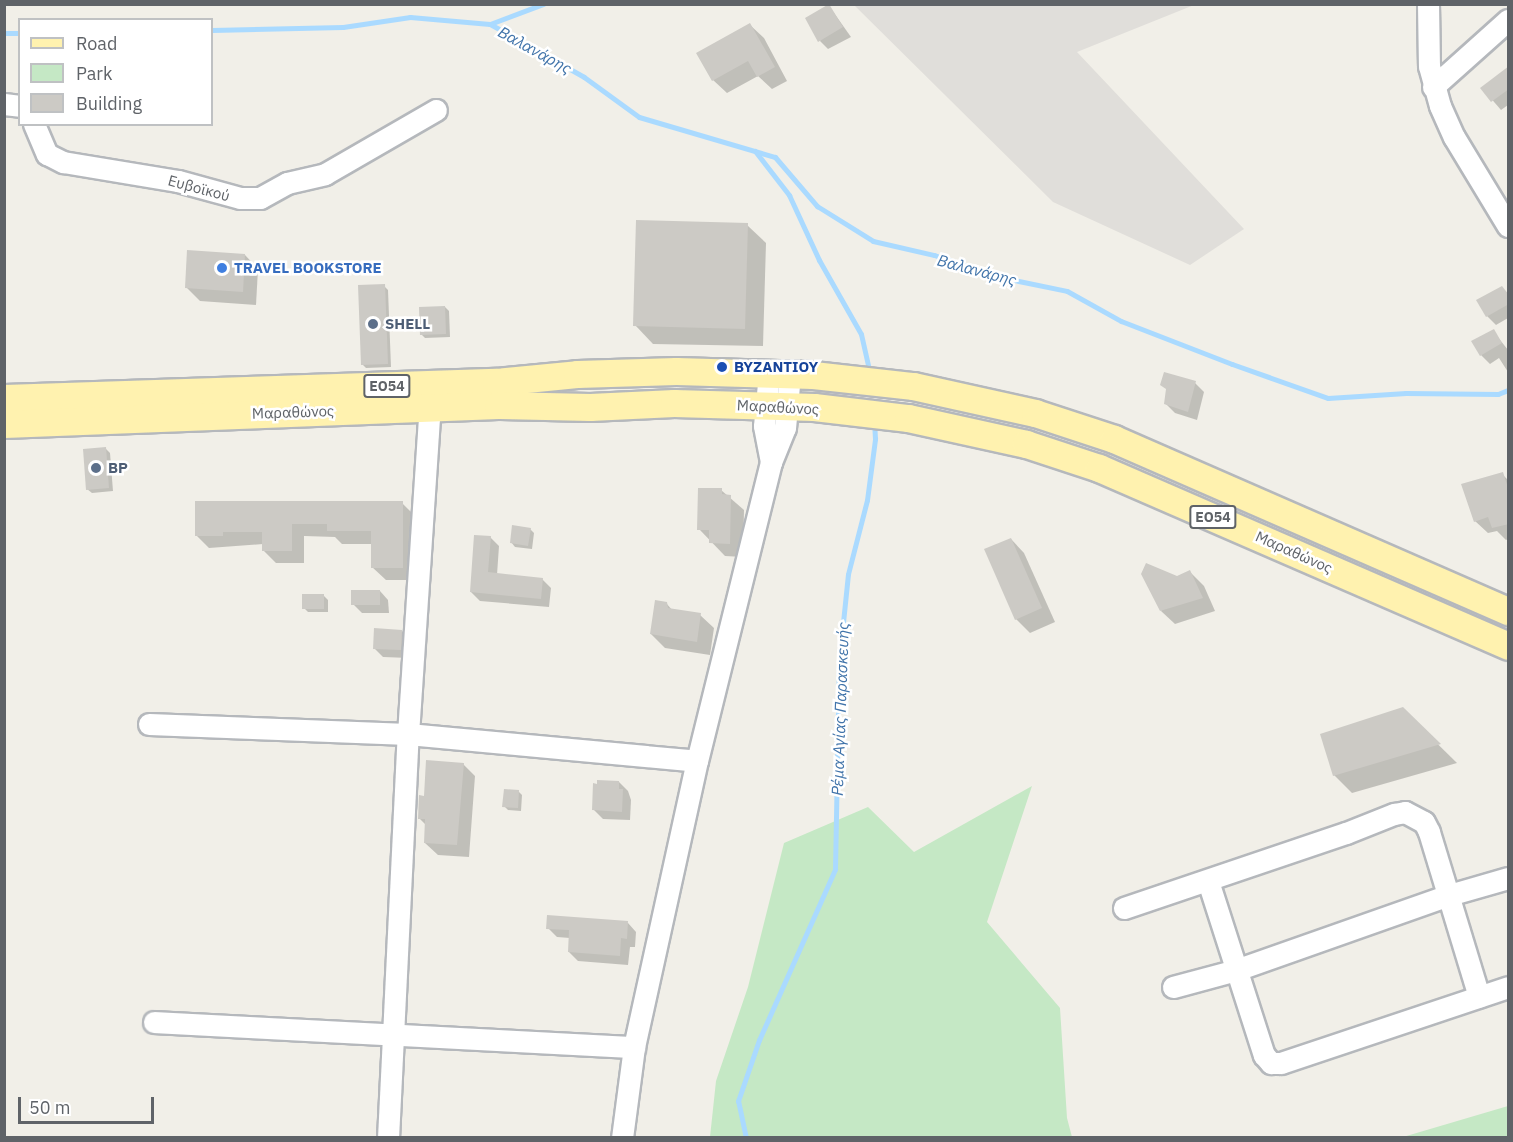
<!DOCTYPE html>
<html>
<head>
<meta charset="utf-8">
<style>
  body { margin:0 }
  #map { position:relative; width:1513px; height:1142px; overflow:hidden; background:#f1efe8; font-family:"IBM Plex Sans",sans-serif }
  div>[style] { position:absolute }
  .industrial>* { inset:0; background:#e0deda }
  .green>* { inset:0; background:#c5e8c5 }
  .shadow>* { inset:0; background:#0003 }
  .stream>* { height:5px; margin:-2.5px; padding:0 2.5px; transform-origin:2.5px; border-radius:2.5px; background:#aadaff }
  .building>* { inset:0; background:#cccac5 }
  .roads { filter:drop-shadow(2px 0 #b5b8bc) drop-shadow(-2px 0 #b5b8bc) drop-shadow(0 2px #b5b8bc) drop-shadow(0 -2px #b5b8bc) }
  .minor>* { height:21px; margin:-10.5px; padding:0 10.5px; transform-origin:10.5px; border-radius:10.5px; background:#fff }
  .major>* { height:27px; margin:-13.5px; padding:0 13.5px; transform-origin:13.5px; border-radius:13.5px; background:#fff2af }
  .dots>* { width:16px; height:16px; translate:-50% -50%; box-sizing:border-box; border:3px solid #fff; border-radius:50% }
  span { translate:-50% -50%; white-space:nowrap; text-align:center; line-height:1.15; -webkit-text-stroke:5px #fff; paint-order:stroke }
  .shield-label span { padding:2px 4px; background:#fff; border:2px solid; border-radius:4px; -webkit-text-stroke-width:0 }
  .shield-label { font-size:14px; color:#5f6368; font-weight:700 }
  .street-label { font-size:15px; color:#5f6368 }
  .shop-label { font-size:15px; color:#366cbe; font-weight:700 }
  .left { translate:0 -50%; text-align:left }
  .service-label { font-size:15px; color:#4e5e75; font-weight:700 }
  .transit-label { font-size:15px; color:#164399; font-weight:700 }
  .water-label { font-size:16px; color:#4174aa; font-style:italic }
  .frame { position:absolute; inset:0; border:6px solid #5f6368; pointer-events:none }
  .legend { position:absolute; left:18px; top:18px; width:195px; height:108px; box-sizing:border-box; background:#fff; border:2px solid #bfc1c3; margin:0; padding:8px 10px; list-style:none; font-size:18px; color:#5f6368 }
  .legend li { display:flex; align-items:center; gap:12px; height:30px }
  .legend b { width:30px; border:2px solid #bfc1c3 }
  .scale { position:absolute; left:18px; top:1097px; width:136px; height:27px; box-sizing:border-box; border:3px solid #5f6368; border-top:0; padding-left:8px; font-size:18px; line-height:21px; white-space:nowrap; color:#5f6368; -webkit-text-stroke:4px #fff; paint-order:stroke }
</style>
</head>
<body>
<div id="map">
  <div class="industrial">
    <i style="clip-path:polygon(854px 5px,1194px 5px,1077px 52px,1244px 229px,1190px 265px,1053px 202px)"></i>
  </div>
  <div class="green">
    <i style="clip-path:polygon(1032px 786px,987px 922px,1060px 1008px,1067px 1118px,1072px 1137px,710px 1137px,716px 1081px,748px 987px,784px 843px,868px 807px,914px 852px)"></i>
    <i style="clip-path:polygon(1508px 1106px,1508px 1137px,1403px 1137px)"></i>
  </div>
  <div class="shadow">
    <i style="clip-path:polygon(829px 6px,851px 37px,828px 49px,820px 41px)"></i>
    <i style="clip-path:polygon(750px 25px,764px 38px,787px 81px,772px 89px,758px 76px,727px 93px,713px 80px)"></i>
    <i style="clip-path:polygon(1508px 71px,1508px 105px,1501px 110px,1482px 88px)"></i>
    <i style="clip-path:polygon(747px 225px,766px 243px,763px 346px,653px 344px,635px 325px)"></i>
    <i style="clip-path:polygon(245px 255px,258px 269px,256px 305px,200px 301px,186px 287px)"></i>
    <i style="clip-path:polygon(384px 286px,388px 290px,391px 367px,366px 368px,362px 364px)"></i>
    <i style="clip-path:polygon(1502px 288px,1508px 294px,1508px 318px,1496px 325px,1487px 316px)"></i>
    <i style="clip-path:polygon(445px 307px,449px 311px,450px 337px,425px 338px,421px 334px)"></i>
    <i style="clip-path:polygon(1493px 331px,1508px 350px,1508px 372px,1499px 358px,1490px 364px,1481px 355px)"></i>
    <i style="clip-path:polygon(1195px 383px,1204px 392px,1197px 420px,1175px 413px,1166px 404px)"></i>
    <i style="clip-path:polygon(106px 449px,110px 453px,113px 491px,92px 493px,87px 489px)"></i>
    <i style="clip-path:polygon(1502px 474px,1508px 480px,1508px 539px,1506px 540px,1497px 531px,1488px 533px,1475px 521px)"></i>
    <i style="clip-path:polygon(721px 490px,744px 510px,743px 557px,725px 556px,699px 529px)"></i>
    <i style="clip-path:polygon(402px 503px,415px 516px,416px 580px,386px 580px,372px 567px,372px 544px,342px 544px,335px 537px,304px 536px,304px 563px,276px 563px,263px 550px,263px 544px,209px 548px,196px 535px)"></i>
    <i style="clip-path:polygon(530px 529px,534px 533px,532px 549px,515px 547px,511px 542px)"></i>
    <i style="clip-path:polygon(490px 537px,499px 546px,497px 575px,542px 579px,551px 588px,549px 607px,480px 601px,471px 592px)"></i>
    <i style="clip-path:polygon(1011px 539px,1024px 553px,1055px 622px,1030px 633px,1016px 619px)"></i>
    <i style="clip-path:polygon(1190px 572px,1204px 586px,1215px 611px,1175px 624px,1161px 611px,1177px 578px)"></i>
    <i style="clip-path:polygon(380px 591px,388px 600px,389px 613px,362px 613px,353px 604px)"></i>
    <i style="clip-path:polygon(324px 596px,328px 600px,328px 612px,308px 612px,304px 608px)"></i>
    <i style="clip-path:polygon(666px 603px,673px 611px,700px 615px,714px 628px,710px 655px,665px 648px,651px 634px)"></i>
    <i style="clip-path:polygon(402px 631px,410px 640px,409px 658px,383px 657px,374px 648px)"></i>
    <i style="clip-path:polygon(1402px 709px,1457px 763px,1352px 793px,1334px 775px)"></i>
    <i style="clip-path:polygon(463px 764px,475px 776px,469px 857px,438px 855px,425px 843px,426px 825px,419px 818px,425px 797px)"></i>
    <i style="clip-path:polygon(619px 782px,628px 791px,631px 800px,630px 820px,603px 819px,594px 810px)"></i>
    <i style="clip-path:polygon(518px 791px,522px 795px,521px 811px,508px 810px,504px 806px)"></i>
    <i style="clip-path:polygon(628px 923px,636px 932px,635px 947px,630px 947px,628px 965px,578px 961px,569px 952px,570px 938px,557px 937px,548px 928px)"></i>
  </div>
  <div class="stream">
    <i style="left:490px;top:24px;width:108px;rotate:29.4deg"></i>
    <i style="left:584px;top:77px;width:68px;rotate:36deg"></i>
    <i style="left:639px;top:117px;width:142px;rotate:16.4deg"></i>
    <i style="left:775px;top:157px;width:65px;rotate:49.4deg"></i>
    <i style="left:817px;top:206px;width:66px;rotate:32deg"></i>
    <i style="left:873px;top:241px;width:63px;rotate:12.9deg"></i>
    <i style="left:934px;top:255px;width:69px;rotate:18.7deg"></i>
    <i style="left:999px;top:277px;width:69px;rotate:11.6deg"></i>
    <i style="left:1067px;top:291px;width:62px;rotate:29.1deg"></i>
    <i style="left:1121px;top:321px;width:119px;rotate:21.2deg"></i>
    <i style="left:1232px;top:364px;width:102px;rotate:19.5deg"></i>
    <i style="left:1328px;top:398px;width:78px;rotate:-3.7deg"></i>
    <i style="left:1406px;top:393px;width:92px;rotate:0.6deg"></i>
    <i style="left:1498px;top:394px;width:11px;rotate:-22deg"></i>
    <i style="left:212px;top:30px;width:131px;rotate:-1.3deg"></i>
    <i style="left:343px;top:27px;width:68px;rotate:-8.5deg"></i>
    <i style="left:410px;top:17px;width:80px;rotate:5deg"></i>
    <i style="left:490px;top:24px;width:57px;rotate:-20.7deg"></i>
    <i style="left:4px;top:33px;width:16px"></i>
    <i style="left:755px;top:151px;width:56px;rotate:52.3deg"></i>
    <i style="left:789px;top:195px;width:72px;rotate:65.2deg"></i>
    <i style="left:819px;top:260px;width:85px;rotate:60.4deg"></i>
    <i style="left:861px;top:334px;width:41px;rotate:77.3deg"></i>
    <i style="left:746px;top:1138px;width:38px;rotate:-102deg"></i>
    <i style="left:738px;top:1101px;width:65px;rotate:-71deg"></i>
    <i style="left:759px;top:1040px;width:187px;rotate:-66deg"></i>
    <i style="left:835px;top:869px;width:208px;rotate:-88.9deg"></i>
    <i style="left:839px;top:661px;width:87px;rotate:-84.1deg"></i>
    <i style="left:848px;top:574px;width:76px;rotate:-75.6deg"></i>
    <i style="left:867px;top:500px;width:62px;rotate:-82.5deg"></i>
    <i style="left:875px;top:439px;width:17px;rotate:-93deg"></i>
  </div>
  <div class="building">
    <i style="clip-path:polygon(829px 4px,843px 27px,818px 42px,805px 18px)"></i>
    <i style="clip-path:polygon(750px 23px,775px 67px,757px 77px,748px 61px,712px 81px,696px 53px)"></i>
    <i style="clip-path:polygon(1509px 66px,1509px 89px,1491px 102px,1480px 88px)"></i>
    <i style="clip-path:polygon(636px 220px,748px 223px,745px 329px,633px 326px)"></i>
    <i style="clip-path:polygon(187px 250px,245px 254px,243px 292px,185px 288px)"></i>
    <i style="clip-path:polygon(385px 284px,388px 364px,361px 365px,358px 285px)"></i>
    <i style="clip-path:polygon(1502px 286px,1509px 295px,1509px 304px,1486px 317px,1476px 300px)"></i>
    <i style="clip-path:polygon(445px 306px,446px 334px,420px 335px,419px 307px)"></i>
    <i style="clip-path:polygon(1494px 329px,1502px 343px,1480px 356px,1471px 341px)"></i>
    <i style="clip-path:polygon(1164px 372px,1196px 381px,1188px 412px,1164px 404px,1166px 389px,1160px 385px)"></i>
    <i style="clip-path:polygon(106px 447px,109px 488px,86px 490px,83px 449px)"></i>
    <i style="clip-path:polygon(1503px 472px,1509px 491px,1509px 524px,1492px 528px,1488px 517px,1474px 522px,1461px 484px)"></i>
    <i style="clip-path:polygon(698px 488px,722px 488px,722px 494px,731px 495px,730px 544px,709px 543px,709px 530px,697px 530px)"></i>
    <i style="clip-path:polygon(195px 501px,403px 501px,403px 568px,371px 568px,371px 531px,327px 531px,327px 524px,292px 524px,292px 551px,262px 551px,262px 532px,223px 532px,223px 536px,195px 536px)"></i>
    <i style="clip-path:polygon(512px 525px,531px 528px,528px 546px,510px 543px)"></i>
    <i style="clip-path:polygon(474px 535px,491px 536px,488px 572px,543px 578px,541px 599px,470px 592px)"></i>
    <i style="clip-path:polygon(1011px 538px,1042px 608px,1015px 620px,984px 549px)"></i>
    <i style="clip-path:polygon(1146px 563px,1177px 576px,1190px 570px,1203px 598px,1160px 611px,1141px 574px)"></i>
    <i style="clip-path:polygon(351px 590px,380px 590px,380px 605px,351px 605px)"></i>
    <i style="clip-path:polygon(302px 594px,324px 594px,324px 609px,302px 609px)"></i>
    <i style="clip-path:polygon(655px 600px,667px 602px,668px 608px,701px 613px,697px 642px,650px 634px)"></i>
    <i style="clip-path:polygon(374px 628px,402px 630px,401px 650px,373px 649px)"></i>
    <i style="clip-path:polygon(1403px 707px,1441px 744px,1333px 776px,1320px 734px)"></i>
    <i style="clip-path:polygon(426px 760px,464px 763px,457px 845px,424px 843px,425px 819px,418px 819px,419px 795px,424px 796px)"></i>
    <i style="clip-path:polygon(597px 780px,619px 781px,619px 789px,623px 789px,622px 812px,592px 810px,593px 783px,597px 784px)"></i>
    <i style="clip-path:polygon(504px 789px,519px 790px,518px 808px,502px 807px)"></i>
    <i style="clip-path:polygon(547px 915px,628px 921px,627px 939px,621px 938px,620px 956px,568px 952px,569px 930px,546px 929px)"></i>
  </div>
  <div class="roads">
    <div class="minor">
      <i style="left:1428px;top:4px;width:62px;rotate:89.1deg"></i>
      <i style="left:1429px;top:66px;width:41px;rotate:74.6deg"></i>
      <i style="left:1440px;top:106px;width:34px;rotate:66deg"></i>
      <i style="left:1454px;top:137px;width:104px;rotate:58.8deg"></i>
      <i style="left:1433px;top:87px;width:101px;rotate:-41.8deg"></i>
      <i style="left:4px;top:104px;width:16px;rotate:7deg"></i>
      <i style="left:34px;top:124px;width:33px;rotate:67deg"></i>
      <i style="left:47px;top:154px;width:18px;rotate:27deg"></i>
      <i style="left:63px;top:162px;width:117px;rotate:9.4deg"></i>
      <i style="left:178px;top:181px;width:64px;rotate:15.3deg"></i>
      <i style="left:240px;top:198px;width:20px"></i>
      <i style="left:260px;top:198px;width:31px;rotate:-29deg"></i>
      <i style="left:287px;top:183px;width:39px;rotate:-13deg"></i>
      <i style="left:325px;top:174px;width:128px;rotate:-30deg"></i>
      <i style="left:769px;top:373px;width:53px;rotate:95.4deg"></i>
      <i style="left:764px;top:426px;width:37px;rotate:79deg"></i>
      <i style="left:149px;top:724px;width:259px;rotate:2.2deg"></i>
      <i style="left:408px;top:734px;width:290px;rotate:5.3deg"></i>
      <i style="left:1208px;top:881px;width:183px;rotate:72.2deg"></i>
      <i style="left:1264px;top:1055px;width:11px;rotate:49deg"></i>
      <i style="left:1271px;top:1063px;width:10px"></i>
      <i style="left:1281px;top:1063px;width:239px;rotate:-18.5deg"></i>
      <i style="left:1124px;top:908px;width:234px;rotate:-18.7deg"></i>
      <i style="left:1346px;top:833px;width:52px;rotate:-21.6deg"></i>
      <i style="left:1394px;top:814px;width:11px;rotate:-10deg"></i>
      <i style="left:1405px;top:812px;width:21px;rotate:28deg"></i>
      <i style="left:1424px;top:822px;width:11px;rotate:63deg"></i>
      <i style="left:1429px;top:832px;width:172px;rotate:73.1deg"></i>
      <i style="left:1173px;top:987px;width:65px;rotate:-15.1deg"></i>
      <i style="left:1236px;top:970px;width:226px;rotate:-19.4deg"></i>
      <i style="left:1449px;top:895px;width:61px;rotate:-16.1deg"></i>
      <i style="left:154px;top:1022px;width:481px;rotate:3deg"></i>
      <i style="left:388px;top:1138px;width:404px;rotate:-87.2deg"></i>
      <i style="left:408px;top:734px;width:328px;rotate:-86.2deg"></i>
      <i style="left:622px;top:1138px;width:92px;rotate:-82.5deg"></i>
      <i style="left:634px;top:1047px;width:293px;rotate:-77.6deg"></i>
      <i style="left:697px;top:761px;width:308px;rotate:-76.1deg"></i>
      <i style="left:771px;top:462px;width:37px;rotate:-68deg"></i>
      <i style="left:785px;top:428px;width:54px;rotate:-84.7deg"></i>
    </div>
    <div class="major">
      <i style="left:4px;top:398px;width:492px;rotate:-1.9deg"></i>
      <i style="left:496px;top:382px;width:81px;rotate:-5.6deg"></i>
      <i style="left:577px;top:374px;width:99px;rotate:-1.7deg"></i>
      <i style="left:676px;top:371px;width:137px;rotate:1.7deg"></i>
      <i style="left:813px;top:375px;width:101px;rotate:6.3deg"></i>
      <i style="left:913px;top:386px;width:125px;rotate:12.5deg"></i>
      <i style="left:1035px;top:413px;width:83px;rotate:18.2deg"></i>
      <i style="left:1114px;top:439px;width:430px;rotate:23.6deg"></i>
      <i style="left:4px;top:424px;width:494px;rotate:-2.2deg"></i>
      <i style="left:498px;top:405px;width:92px;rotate:1.2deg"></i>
      <i style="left:590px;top:407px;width:84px;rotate:-2.7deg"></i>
      <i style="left:674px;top:403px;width:140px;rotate:1.6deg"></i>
      <i style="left:814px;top:407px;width:95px;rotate:6.7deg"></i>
      <i style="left:908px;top:418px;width:121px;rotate:12.4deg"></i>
      <i style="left:1026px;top:444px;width:77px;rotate:18.2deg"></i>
      <i style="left:1099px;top:468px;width:446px;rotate:23.5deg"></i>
    </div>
  </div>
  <div class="dots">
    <i style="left:222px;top:268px;background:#3f7fe0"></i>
    <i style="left:373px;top:324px;background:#5c6f8a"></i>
    <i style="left:722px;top:367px;background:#1a4fb4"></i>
    <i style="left:96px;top:468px;background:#5c6f8a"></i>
  </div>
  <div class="shield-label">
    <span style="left:387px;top:386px">ΕΟ54</span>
    <span style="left:1213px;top:517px">ΕΟ54</span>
  </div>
  <div class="street-label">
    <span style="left:199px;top:188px;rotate:15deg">Ευβοϊκού</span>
    <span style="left:778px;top:407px;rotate:3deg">Μαραθώνος</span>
    <span style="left:293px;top:412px;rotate:-2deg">Μαραθώνος</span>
    <span style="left:1294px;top:552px;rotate:24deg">Μαραθώνος</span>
  </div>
  <div class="shop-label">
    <span class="left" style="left:234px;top:268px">TRAVEL BOOKSTORE</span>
  </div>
  <div class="service-label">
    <span class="left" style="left:385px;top:324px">SHELL</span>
    <span class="left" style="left:108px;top:468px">BP</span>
  </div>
  <div class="transit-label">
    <span class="left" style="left:734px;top:367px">ΒΥΖΑΝΤΙΟΥ</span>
  </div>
  <div class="water-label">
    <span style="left:535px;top:50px;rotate:29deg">Βαλανάρης</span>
    <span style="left:977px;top:270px;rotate:15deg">Βαλανάρης</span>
    <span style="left:840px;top:709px;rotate:-88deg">Ρέμα Αγίας Παρασκευής</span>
  </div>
  <div class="frame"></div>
  <ul class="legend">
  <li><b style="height:8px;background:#fff2af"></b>Road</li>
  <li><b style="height:16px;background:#c5e8c5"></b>Park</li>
  <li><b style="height:16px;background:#cccac5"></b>Building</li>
  </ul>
  <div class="scale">50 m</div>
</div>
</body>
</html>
